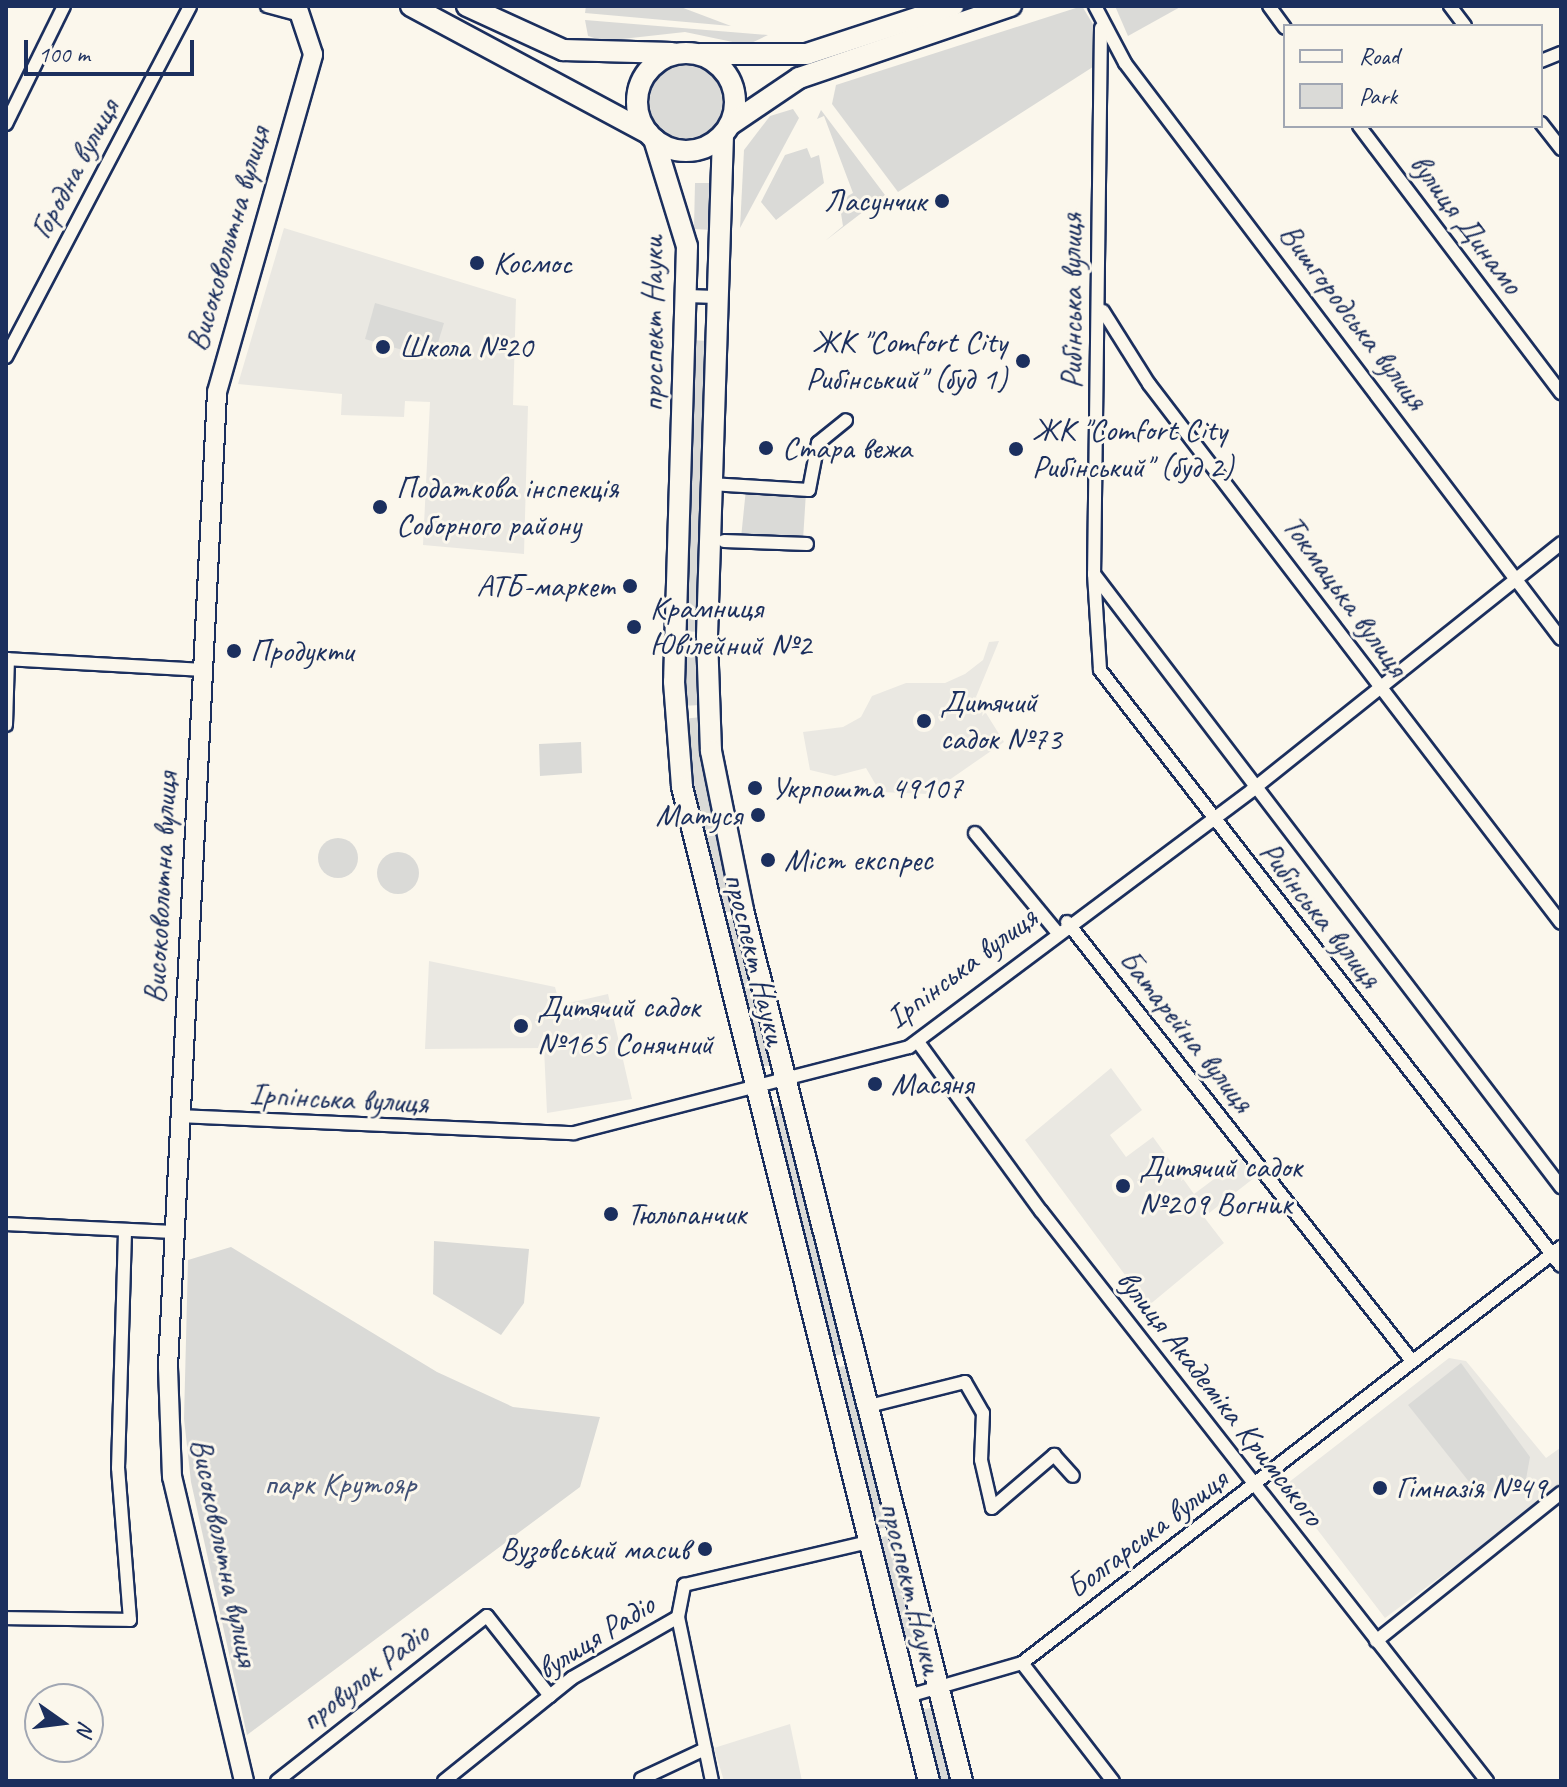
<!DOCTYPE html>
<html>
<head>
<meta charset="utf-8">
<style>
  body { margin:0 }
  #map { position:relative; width:1567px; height:1787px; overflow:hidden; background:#fbf7ec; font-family:Caveat,sans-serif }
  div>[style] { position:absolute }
  .built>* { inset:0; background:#eae8e2 }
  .green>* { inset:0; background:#dadad7 }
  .round { border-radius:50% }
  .roads { filter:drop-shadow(2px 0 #1b2f5e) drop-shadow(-2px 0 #1b2f5e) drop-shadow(0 2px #1b2f5e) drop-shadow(0 -2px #1b2f5e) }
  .minor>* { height:12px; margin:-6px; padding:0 6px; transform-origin:6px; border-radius:6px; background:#fbf7ec }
  .secondary>* { height:18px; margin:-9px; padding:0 9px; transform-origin:9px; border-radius:9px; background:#fbf7ec }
  .primary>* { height:20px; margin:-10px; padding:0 10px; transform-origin:10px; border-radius:10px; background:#fbf7ec }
  .primary>.ring { margin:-10px; padding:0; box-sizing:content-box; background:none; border:20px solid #fbf7ec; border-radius:50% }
  .dots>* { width:22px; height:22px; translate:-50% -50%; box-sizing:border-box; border:4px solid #fbf7ec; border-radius:50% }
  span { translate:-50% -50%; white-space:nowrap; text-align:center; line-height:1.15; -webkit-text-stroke:6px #fbf7ec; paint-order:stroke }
  .street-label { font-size:32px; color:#1b2f5e }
  .poi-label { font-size:32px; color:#1b2f5e }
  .right { translate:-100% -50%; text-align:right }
  .left { translate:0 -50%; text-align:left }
  .park-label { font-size:32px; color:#415176 }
  .frame { position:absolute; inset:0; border:8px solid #1b2f5e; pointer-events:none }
  .legend { position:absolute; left:1283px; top:24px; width:260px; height:104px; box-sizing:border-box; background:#fbf7ec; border:2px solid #a1a7b3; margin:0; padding:10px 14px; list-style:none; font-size:24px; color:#1b2f5e }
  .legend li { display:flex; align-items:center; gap:16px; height:40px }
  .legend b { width:40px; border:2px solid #a1a7b3 }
  .north { position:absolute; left:24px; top:1683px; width:80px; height:80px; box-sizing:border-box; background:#fbf7ec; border:2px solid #a1a7b3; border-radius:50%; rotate:104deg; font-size:22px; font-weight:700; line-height:32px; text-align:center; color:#1b2f5e }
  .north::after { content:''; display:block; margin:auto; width:28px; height:36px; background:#1b2f5e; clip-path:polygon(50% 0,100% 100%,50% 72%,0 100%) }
  .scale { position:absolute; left:24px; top:40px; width:170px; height:36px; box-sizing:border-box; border:4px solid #1b2f5e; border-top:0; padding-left:10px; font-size:24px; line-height:28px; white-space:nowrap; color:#1b2f5e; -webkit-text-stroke:6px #fbf7ec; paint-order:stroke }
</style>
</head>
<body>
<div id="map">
  <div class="built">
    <i style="clip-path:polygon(284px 228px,516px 299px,513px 405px,528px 406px,524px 554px,423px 545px,430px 402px,405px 401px,404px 417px,341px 415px,342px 394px,238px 384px)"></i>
    <i style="clip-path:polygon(999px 641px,976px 697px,1004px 742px,929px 794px,880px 792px,866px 768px,835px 776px,810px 770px,803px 732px,843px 727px,861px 717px,872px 696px,906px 683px,945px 683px,965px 674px,983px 660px,989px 642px)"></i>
    <i style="clip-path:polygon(429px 961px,555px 987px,560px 1005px,608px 994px,632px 1099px,547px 1113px,544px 1048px,425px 1049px)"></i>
    <i style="clip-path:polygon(1111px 1068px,1142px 1110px,1110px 1135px,1126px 1157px,1153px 1137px,1194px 1194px,1241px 1159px,1254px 1178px,1204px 1217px,1224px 1243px,1148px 1306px,1025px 1140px)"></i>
    <i style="clip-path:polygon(1449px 1358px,1466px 1361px,1546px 1458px,1560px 1448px,1561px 1487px,1385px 1618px,1284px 1486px)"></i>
    <i style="clip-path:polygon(790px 1724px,802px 1781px,724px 1781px,714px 1748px)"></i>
  </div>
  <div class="green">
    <i style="clip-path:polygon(586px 6px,678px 6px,731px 26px,585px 13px)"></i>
    <i style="clip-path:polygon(1082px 6px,1094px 26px,1096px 65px,898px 192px,832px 104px,836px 85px)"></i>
    <i style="clip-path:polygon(1115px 6px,1182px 6px,1128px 36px)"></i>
    <i style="clip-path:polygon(585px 20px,768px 35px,747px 45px,685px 32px,604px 41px,588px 36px)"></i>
    <i class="round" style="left:644px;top:59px;width:84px;height:84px"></i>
    <i style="clip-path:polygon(793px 109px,799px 118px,740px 228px,744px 150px,770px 116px)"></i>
    <i style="clip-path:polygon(821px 110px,885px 195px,825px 241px,843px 226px,839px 201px,853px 193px,824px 116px,817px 119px)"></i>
    <i style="clip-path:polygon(807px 148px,811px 158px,819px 155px,824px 183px,776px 220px,761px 202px,785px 155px)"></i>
    <i style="clip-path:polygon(695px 183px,714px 183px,713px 230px,694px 229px)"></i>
    <i style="clip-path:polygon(375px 303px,444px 323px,433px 359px,365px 339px)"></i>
    <i style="clip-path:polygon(691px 340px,709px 341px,700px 632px,681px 631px)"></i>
    <i style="clip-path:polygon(746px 489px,806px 492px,803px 540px,741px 538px)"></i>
    <i style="clip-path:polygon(681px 646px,700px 646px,701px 705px,681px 706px)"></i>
    <i style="clip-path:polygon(702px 717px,737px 910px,718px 914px,689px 787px,682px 719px)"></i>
    <i style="clip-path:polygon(581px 742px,582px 773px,540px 776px,539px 744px)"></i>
    <i class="round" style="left:318px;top:838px;width:40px;height:40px"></i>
    <i class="round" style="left:377px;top:852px;width:42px;height:42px"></i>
    <i style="clip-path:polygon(739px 917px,776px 1064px,757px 1068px,721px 922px)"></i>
    <i style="clip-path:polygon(786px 1104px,848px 1353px,829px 1357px,767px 1109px)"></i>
    <i style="clip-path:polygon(434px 1241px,529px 1249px,524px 1303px,501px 1335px,433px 1294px)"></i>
    <i style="clip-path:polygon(231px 1247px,437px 1372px,513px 1407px,600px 1417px,580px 1487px,247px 1735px,191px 1482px,184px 1419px,188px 1260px)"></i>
    <i style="clip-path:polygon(1461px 1363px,1530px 1457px,1526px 1479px,1508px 1495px,1474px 1488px,1408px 1405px)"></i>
    <i style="clip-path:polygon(851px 1364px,892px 1526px,873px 1530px,833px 1369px)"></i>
    <i style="clip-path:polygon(894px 1534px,924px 1653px,901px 1641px,875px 1539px)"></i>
    <i style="clip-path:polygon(937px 1706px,956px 1781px,936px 1781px,918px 1711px)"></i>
  </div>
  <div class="roads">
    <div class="minor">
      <i style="left:267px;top:6px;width:35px;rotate:15deg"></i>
      <i style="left:1095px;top:6px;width:64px;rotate:62.2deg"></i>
      <i style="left:1125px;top:63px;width:722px;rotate:52.88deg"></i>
      <i style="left:1269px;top:6px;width:27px;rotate:54deg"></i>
      <i style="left:1450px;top:6px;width:25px;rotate:53deg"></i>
      <i style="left:1101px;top:28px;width:546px;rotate:90.73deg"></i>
      <i style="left:1094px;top:574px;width:96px;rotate:86.4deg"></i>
      <i style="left:1100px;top:670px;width:753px;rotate:52.28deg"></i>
      <i style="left:1541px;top:61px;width:22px;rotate:-22deg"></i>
      <i style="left:1541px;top:123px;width:33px;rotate:52deg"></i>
      <i style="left:6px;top:124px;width:131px;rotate:-63.8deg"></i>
      <i style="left:1359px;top:126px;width:335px;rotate:52.9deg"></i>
      <i style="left:686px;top:296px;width:31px;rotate:2deg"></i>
      <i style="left:1103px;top:311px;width:86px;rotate:57.8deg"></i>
      <i style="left:1149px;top:384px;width:678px;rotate:52.61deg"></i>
      <i style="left:6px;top:357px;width:396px;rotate:-62.3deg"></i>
      <i style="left:710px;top:484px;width:99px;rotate:3.5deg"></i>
      <i style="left:809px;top:490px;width:48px;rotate:-79.2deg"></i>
      <i style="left:818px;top:443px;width:36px;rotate:-39deg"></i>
      <i style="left:724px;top:541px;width:83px;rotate:2.1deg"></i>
      <i style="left:1094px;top:574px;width:771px;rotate:52.7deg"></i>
      <i style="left:6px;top:659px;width:197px;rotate:3.2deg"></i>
      <i style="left:6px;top:725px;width:66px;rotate:-88.3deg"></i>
      <i style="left:975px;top:833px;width:127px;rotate:50.4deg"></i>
      <i style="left:1067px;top:922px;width:558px;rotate:51.84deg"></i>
      <i style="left:918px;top:1042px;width:209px;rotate:54deg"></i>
      <i style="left:1041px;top:1211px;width:724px;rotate:51.96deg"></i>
      <i style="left:178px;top:1116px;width:396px;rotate:2.5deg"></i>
      <i style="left:574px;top:1133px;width:346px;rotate:-14.4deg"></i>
      <i style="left:909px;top:1047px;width:429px;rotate:-36.8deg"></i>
      <i style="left:1252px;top:790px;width:396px;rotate:-38.6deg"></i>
      <i style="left:6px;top:1224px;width:167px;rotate:2.7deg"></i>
      <i style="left:869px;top:1406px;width:99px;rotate:-14deg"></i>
      <i style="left:965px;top:1382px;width:36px;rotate:60deg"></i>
      <i style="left:983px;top:1413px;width:47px;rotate:92.4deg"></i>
      <i style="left:981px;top:1460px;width:49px;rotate:77.1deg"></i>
      <i style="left:992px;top:1508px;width:82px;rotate:-40.5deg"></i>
      <i style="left:1054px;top:1455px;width:28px;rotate:48deg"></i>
      <i style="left:678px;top:1617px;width:167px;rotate:78.3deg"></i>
      <i style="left:6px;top:1618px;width:124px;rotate:0.9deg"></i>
      <i style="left:130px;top:1620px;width:152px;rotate:-94.5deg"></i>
      <i style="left:118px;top:1468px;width:238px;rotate:-88.3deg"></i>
      <i style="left:1376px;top:1641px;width:237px;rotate:-38.7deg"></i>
      <i style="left:1022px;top:1663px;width:149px;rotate:52.4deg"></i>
      <i style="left:908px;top:1696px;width:119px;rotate:-16.1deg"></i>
      <i style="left:1022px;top:1663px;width:681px;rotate:-37.66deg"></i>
      <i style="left:641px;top:1779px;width:71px;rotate:-25.1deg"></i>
      <i style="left:277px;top:1781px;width:267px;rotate:-38.2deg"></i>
      <i style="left:487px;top:1616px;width:102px;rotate:51.8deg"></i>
      <i style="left:444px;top:1781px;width:164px;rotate:-38.8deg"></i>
      <i style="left:572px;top:1678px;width:122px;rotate:-29.9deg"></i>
      <i style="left:678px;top:1617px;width:33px;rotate:-79deg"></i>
      <i style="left:684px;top:1585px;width:190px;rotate:-13.1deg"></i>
    </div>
    <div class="secondary">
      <i style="left:244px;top:1781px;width:312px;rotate:-103.3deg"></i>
      <i style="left:172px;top:1477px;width:110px;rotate:-92.1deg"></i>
      <i style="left:168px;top:1367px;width:976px;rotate:-87.12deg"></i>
      <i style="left:217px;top:392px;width:351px;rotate:-74.1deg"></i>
      <i style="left:313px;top:54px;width:51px;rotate:-108.4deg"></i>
    </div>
    <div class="primary">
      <i style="left:411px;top:6px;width:269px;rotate:28.2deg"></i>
      <i style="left:467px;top:6px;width:106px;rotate:24.6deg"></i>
      <i style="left:563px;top:50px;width:109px;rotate:1.6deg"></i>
      <i class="ring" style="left:637px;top:53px;width:78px;height:78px"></i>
      <i style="left:700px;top:54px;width:107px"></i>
      <i style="left:807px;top:54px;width:154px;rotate:-18.2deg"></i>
      <i style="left:731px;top:124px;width:82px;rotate:-34.1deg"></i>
      <i style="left:799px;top:78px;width:224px;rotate:-18.8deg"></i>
      <i style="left:723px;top:135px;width:502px;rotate:91.83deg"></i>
      <i style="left:707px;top:637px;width:114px;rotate:88deg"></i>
      <i style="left:711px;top:751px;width:162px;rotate:78.6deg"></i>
      <i style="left:743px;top:910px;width:898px;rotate:75.89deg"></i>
      <i style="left:654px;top:139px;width:112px;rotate:72.9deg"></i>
      <i style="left:687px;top:246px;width:436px;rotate:91.7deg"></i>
      <i style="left:674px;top:682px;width:105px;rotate:85.6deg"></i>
      <i style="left:682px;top:787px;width:1024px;rotate:76.05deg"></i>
    </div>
  </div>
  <div class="dots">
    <i style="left:942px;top:201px;background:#1b2f5e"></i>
    <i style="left:477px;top:263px;background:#1b2f5e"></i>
    <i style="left:383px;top:347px;background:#1b2f5e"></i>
    <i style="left:1023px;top:361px;background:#1b2f5e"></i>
    <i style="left:766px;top:448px;background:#1b2f5e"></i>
    <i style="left:1016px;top:449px;background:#1b2f5e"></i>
    <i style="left:380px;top:507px;background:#1b2f5e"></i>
    <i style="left:630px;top:586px;background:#1b2f5e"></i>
    <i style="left:634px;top:627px;background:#1b2f5e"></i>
    <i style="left:234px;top:651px;background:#1b2f5e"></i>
    <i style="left:924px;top:721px;background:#1b2f5e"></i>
    <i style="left:755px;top:788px;background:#1b2f5e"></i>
    <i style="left:758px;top:815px;background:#1b2f5e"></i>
    <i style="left:768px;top:860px;background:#1b2f5e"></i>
    <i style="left:521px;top:1026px;background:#1b2f5e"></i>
    <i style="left:875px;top:1084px;background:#1b2f5e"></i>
    <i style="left:1123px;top:1186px;background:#1b2f5e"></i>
    <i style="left:611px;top:1214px;background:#1b2f5e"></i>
    <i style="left:1380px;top:1488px;background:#1b2f5e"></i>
    <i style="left:705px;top:1549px;background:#1b2f5e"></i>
  </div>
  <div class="street-label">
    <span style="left:75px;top:169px;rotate:-62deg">Городна вулиця</span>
    <span style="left:1466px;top:224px;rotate:53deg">вулиця Динамо</span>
    <span style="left:228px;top:239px;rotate:-74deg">Високовольтна вулиця</span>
    <span style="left:1072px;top:301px;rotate:-90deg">Рибінська вулиця</span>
    <span style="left:1353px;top:317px;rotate:53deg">Вишгородська вулиця</span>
    <span style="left:653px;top:324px;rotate:-90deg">проспект Науки</span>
    <span style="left:1345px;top:596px;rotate:54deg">Токмацька вулиця</span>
    <span style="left:161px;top:888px;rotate:-87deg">Високовольтна вулиця</span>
    <span style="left:1320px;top:915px;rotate:52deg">Рибінська вулиця</span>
    <span style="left:755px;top:959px;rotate:76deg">проспект Науки</span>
    <span style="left:962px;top:968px;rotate:-37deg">Ірпінська вулиця</span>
    <span style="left:1186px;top:1031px;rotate:52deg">Батарейна вулиця</span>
    <span style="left:339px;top:1099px;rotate:3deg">Ірпінська вулиця</span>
    <span style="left:1220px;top:1398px;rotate:52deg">вулиця Академіка Кримського</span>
    <span style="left:1147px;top:1534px;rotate:-37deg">Болгарська вулиця</span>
    <span style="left:224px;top:1552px;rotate:78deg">Високовольтна вулиця</span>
    <span style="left:911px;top:1588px;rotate:76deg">проспект Науки</span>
    <span style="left:596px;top:1637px;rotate:-32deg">вулиця Радіо</span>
    <span style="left:365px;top:1677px;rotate:-38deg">провулок Радіо</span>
  </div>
  <div class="poi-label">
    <span class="right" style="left:926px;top:201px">Ласунчик</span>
    <span class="left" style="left:493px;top:263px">Космос</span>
    <span class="right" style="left:1007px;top:361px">ЖК "Comfort City<br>Рибінський" (буд 1)</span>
    <span class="left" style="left:399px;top:347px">Школа №20</span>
    <span class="left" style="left:1032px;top:449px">ЖК "Comfort City<br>Рибінський" (буд 2)</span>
    <span class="left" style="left:782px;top:448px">Стара вежа</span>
    <span class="left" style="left:396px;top:507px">Податкова інспекція<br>Соборного району</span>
    <span class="right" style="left:614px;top:586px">АТБ-маркет</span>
    <span class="left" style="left:650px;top:627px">Крамниця<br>Ювілейний №2</span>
    <span class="left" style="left:250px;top:651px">Продукти</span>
    <span class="left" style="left:940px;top:721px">Дитячий<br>садок №73</span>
    <span class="left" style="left:771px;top:788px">Укрпошта 49107</span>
    <span class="right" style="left:742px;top:815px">Матуся</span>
    <span class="left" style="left:784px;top:860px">Міст експрес</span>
    <span class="left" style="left:537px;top:1026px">Дитячий садок<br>№165 Сонячний</span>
    <span class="left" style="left:891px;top:1084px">Масяня</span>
    <span class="left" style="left:1139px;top:1186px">Дитячий садок<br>№209 Вогник</span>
    <span class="left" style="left:627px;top:1214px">Тюльпанчик</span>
    <span class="left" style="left:1396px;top:1488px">Гімназія №49</span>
    <span class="right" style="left:689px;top:1549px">Вузовський масив</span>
  </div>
  <div class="park-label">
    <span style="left:340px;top:1484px">парк Крутояр</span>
  </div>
  <div class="frame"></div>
  <ul class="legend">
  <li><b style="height:10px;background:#fbf7ec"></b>Road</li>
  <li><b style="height:22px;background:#dadad7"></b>Park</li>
  </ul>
  <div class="north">N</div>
  <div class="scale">100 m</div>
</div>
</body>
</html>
